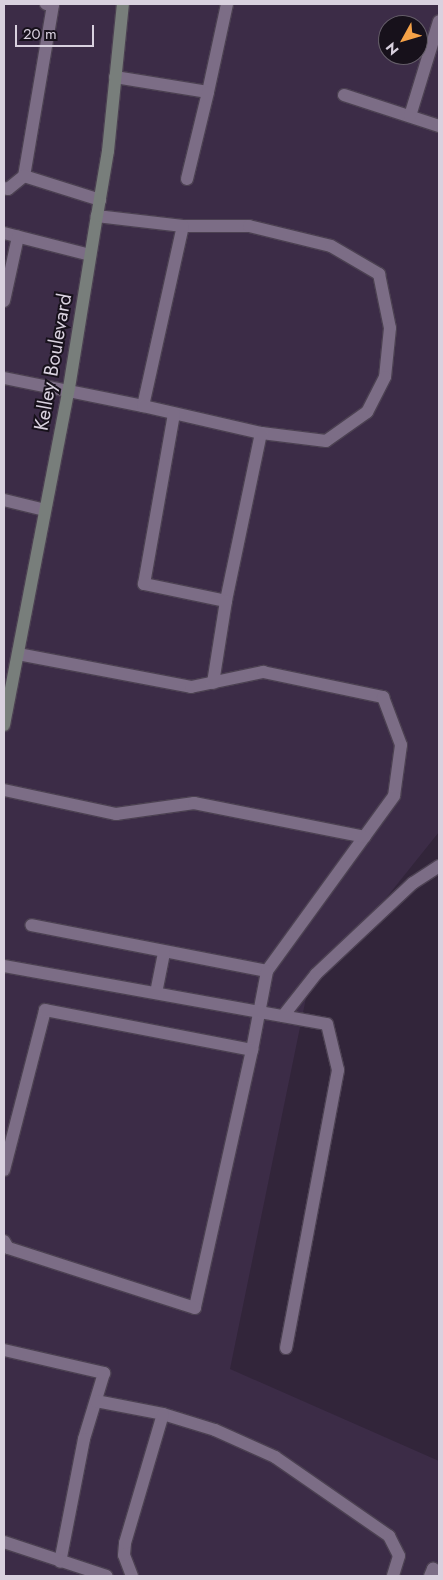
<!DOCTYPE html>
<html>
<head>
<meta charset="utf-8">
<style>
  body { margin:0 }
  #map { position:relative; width:443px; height:1580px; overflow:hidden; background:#32253a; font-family:Jost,sans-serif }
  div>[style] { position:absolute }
  .built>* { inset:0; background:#3c2c47 }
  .roads { filter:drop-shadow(1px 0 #4c4152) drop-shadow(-1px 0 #4c4152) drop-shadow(0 1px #4c4152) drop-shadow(0 -1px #4c4152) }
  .service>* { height:12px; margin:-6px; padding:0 6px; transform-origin:6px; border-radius:6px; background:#7c6d86 }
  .minor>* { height:12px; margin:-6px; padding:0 6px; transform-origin:6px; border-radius:6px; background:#7c6d86 }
  .secondary>* { height:12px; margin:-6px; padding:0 6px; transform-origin:6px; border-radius:6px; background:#787e7b }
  span { translate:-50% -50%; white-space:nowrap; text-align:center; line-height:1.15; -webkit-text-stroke:4px #17111b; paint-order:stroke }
  .street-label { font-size:20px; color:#d9d1df }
  .frame { position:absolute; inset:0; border:5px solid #d9d1df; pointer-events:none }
  .north { position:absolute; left:378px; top:15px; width:50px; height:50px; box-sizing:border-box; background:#17111b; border:1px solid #655e69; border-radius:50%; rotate:231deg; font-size:14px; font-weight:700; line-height:20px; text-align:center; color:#d9d1df }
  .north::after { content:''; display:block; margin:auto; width:18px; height:22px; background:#f6a247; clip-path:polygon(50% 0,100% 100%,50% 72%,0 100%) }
  .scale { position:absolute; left:15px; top:25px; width:79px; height:22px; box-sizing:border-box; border:2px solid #d9d1df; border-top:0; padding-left:6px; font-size:15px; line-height:18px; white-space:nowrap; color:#d9d1df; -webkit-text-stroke:4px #17111b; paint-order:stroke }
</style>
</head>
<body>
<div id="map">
  <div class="built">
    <i style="clip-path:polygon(evenodd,4px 4px,439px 4px,439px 832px,306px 998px,230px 1369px,439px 1461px,439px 1576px,4px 1576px,4px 4px,388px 25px,418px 25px,418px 55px,388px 55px,388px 25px)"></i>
  </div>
  <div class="roads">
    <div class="service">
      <i style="left:46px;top:4px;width:7px;rotate:8deg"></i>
      <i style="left:53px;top:5px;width:173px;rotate:99.6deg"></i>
      <i style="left:24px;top:176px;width:80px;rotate:17.5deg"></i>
      <i style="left:115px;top:77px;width:94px;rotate:9.2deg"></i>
      <i style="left:208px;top:92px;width:90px;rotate:-77.8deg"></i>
      <i style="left:344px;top:95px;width:100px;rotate:18.1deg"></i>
      <i style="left:410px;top:116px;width:99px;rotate:-73deg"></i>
      <i style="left:187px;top:179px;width:89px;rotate:-76.4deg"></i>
      <i style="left:4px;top:188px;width:4px;rotate:14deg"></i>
      <i style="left:8px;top:189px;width:21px;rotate:-39deg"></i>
      <i style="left:183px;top:226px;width:66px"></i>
      <i style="left:249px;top:226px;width:84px;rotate:13.7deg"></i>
      <i style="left:331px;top:246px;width:56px;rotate:30.3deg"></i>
      <i style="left:379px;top:274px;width:55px;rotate:78.5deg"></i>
      <i style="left:390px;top:328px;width:49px;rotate:95.8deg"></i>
      <i style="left:385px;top:377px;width:39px;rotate:117deg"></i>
      <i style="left:367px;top:412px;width:50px;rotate:144.7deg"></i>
      <i style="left:326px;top:441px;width:65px;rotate:-173deg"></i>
      <i style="left:4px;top:233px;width:89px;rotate:14.3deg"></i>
      <i style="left:4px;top:301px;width:66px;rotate:-77.7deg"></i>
      <i style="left:4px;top:378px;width:142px;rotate:11.4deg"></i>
      <i style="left:143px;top:406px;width:184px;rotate:-77.5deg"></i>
      <i style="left:183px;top:226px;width:87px;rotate:-173.4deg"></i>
      <i style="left:143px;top:406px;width:121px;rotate:12.9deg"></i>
      <i style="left:261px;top:433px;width:172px;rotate:101.8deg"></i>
      <i style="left:226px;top:601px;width:84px;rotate:-168.3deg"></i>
      <i style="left:144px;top:584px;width:173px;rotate:-80deg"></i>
      <i style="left:4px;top:500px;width:42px;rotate:13.7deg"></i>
      <i style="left:18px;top:654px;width:176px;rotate:10.8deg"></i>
      <i style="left:191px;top:687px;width:74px;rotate:-11.8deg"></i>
      <i style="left:263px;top:672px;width:123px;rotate:11.8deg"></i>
      <i style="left:383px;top:697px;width:51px;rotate:69.4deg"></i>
      <i style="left:401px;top:745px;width:51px;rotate:97.8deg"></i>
      <i style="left:394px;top:796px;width:216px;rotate:126deg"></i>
      <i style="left:267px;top:971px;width:240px;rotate:-169deg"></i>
      <i style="left:213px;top:683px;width:83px;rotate:-81deg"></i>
      <i style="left:4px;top:790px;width:115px;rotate:12.1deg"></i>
      <i style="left:116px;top:814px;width:79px;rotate:-8deg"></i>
      <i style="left:194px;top:803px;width:174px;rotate:11.2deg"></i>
      <i style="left:156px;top:993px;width:41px;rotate:-78.7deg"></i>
      <i style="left:283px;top:1016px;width:53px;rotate:-51.8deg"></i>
      <i style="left:316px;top:974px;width:133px;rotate:-43.2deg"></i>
      <i style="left:413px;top:883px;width:31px;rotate:-33deg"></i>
      <i style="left:252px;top:1050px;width:80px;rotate:-79.2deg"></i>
      <i style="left:4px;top:1170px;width:165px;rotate:-75.6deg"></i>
      <i style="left:45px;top:1010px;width:211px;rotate:10.9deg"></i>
      <i style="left:252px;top:1050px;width:264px;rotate:102.5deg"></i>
      <i style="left:195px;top:1308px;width:196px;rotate:-162.2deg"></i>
      <i style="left:8px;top:1248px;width:8px;rotate:-120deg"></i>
      <i style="left:286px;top:1348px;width:283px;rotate:-79.4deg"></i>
      <i style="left:338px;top:1070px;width:47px;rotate:-103.4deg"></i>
      <i style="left:4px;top:1350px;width:103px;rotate:13deg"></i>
      <i style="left:104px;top:1373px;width:69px;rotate:106.9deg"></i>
      <i style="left:84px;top:1439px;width:125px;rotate:101deg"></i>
      <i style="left:96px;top:1401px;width:68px;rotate:11deg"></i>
      <i style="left:163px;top:1414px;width:54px;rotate:17.1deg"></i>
      <i style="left:215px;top:1430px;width:66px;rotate:24.2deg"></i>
      <i style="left:275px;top:1457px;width:139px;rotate:34.7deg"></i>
      <i style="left:389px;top:1536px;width:22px;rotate:63deg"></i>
      <i style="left:399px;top:1556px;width:21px;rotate:107deg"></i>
      <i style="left:4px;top:1542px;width:108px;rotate:18.3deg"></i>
      <i style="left:132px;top:1576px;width:22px;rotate:-111deg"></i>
      <i style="left:124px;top:1555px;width:12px;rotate:-85deg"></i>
      <i style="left:125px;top:1543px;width:134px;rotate:-73.6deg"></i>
      <i style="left:430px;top:1576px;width:8px;rotate:-67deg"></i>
      <i style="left:433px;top:1569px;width:7px;rotate:27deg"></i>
    </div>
    <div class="minor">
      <i style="left:4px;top:966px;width:328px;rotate:10.2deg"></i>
    </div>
    <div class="secondary">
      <i style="left:4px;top:725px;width:343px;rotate:-79.1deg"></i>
      <i style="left:69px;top:388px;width:174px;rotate:-80.8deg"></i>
      <i style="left:97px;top:216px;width:66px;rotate:-80.4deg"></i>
      <i style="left:108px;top:151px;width:148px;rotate:-84.2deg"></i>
    </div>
  </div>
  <div class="street-label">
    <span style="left:53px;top:362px;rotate:-80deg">Kelley Boulevard</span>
  </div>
  <div class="frame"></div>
  <div class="north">N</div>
  <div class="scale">20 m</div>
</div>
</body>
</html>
